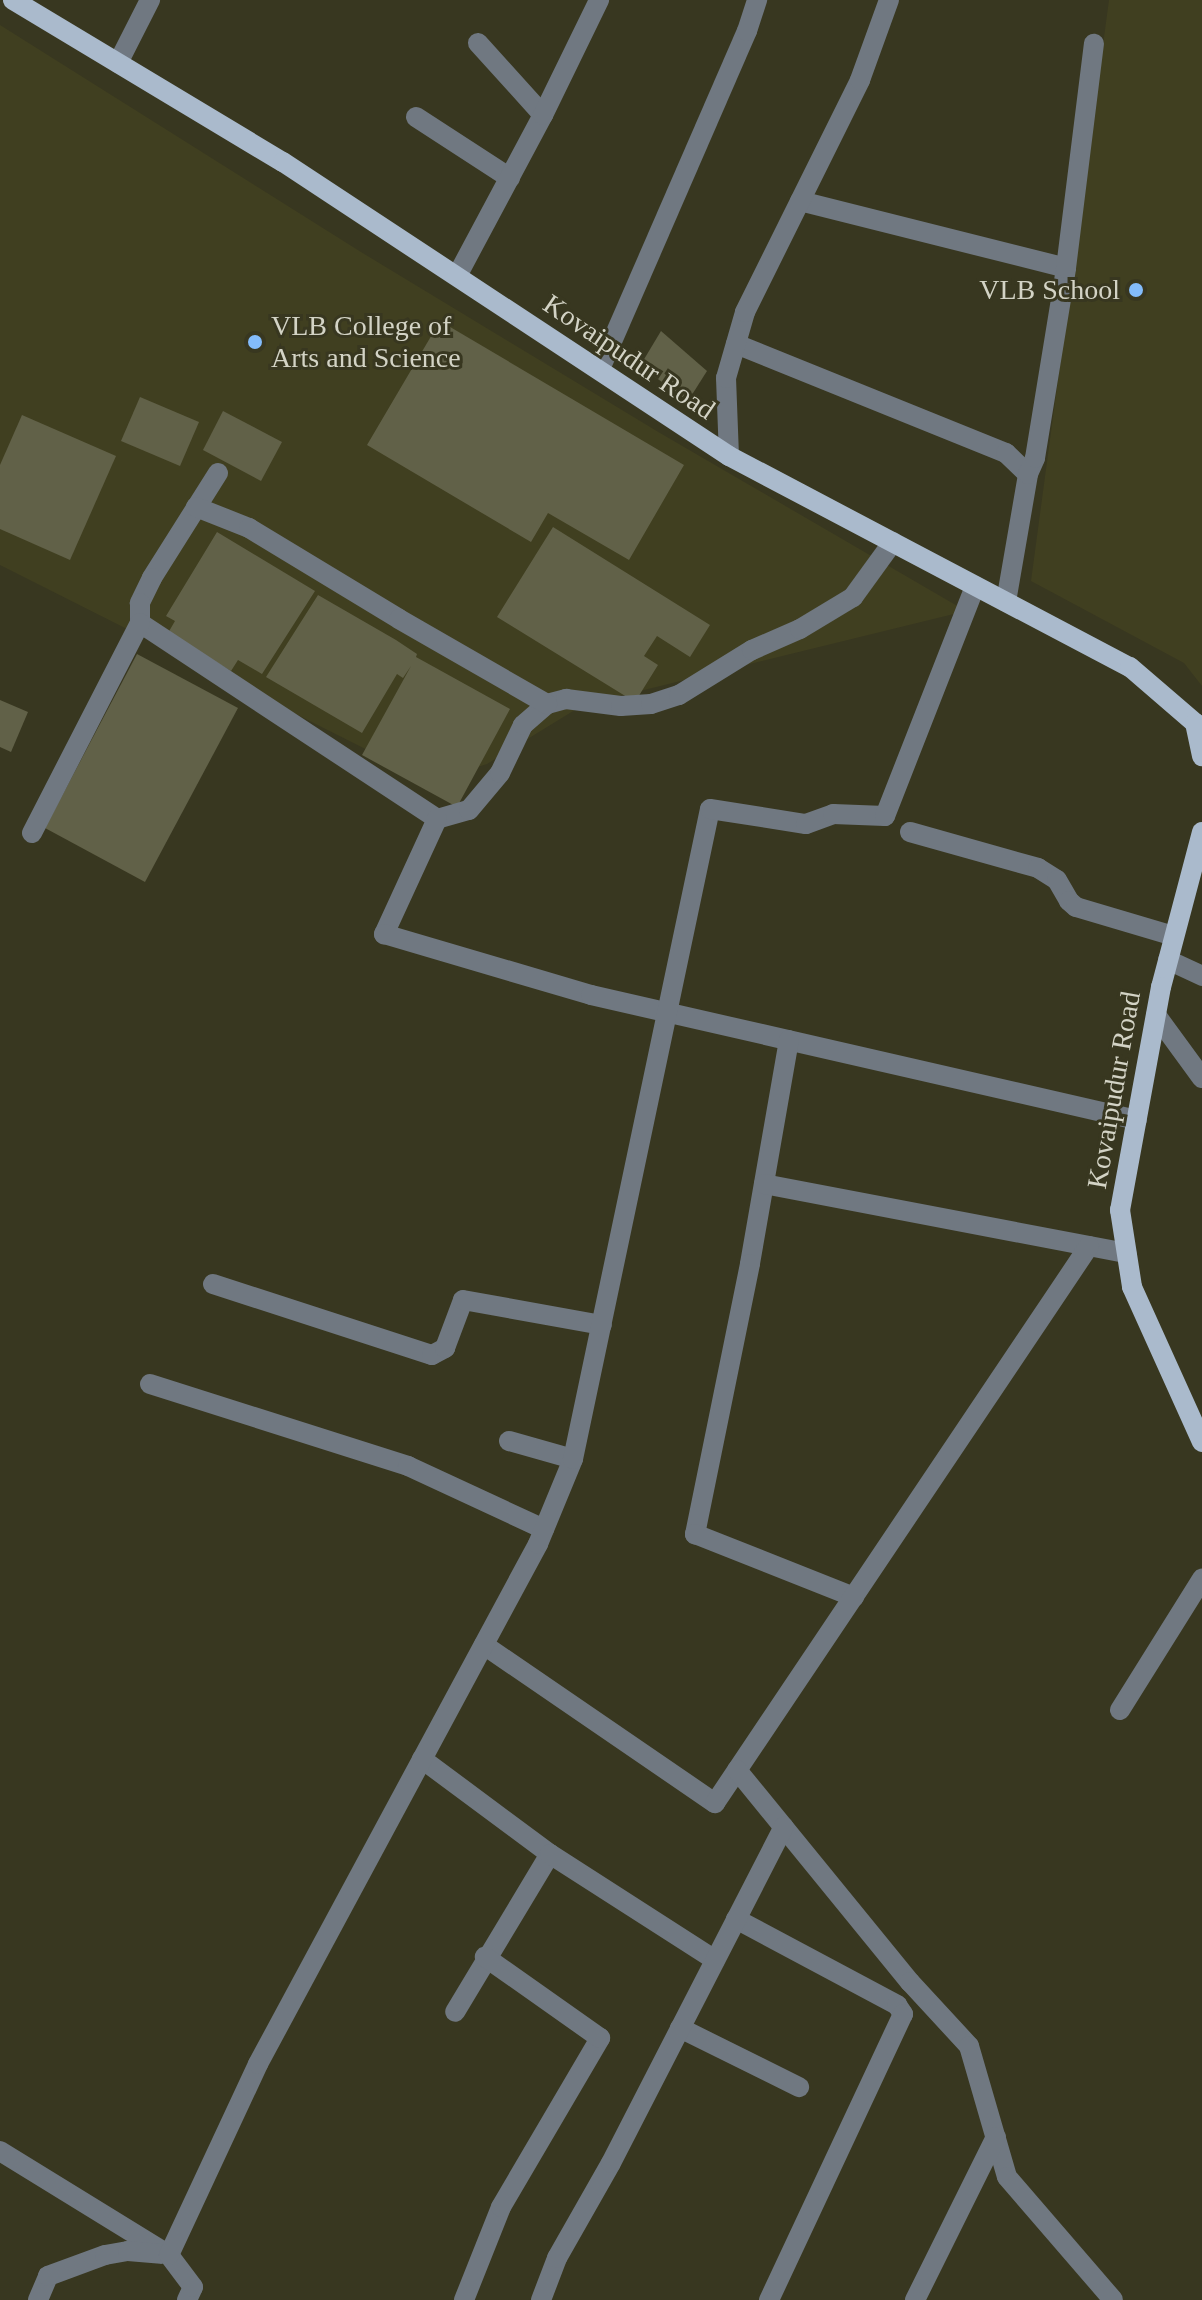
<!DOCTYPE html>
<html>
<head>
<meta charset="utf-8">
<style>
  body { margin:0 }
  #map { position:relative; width:1202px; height:2300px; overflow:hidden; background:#383720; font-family:Georgia,serif }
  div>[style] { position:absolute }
  .built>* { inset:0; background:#403f20 }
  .building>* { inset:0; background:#616148 }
  .minor>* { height:20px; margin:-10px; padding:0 10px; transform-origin:10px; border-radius:10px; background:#707881 }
  .major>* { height:20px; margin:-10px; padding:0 10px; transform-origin:10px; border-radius:10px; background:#aabacc }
  .dots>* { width:22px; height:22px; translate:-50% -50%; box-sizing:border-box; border:4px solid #383720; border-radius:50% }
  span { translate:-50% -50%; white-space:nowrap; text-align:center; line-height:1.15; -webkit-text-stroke:6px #383720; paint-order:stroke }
  .poi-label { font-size:28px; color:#d3d3c5 }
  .right { translate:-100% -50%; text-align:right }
  .left { translate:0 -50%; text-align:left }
  .street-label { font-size:28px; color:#d3d3c5 }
</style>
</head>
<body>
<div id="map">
  <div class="built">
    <i style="clip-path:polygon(1109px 0,1202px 0,1202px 686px,1184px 663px,1031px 581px)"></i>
    <i style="clip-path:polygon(0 25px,361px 252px,660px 433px,966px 611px,583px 705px,487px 764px,431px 782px,0 565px)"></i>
  </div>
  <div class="building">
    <i style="clip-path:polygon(440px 321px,684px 465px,629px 560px,548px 513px,531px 542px,367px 445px)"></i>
    <i style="clip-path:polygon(661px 331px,707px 371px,688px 401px,640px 366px)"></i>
    <i style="clip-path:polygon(140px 397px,199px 422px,180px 466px,121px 441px)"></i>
    <i style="clip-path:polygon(223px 411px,282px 442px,261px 481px,203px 450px)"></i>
    <i style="clip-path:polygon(22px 415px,116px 456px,70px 560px,0 529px,0 465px)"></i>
    <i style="clip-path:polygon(553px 527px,710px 625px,690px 657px,657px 636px,644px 656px,658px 665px,635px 702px,497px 617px)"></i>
    <i style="clip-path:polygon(217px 532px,315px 591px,262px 674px,238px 660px,231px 671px,168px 633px,175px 621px,166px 616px)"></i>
    <i style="clip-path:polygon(318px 595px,396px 640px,417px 654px,416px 657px,510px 709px,457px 807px,362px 755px,411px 666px,403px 678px,397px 674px,362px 733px,266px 677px)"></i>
    <i style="clip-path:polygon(137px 654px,238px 708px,145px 882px,45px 828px)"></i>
    <i style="clip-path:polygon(0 700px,28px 712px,11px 752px,0 747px)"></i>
  </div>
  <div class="minor">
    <i style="left:478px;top:43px;width:97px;rotate:47.9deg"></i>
    <i style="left:118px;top:63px;width:71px;rotate:-63.1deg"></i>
    <i style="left:416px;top:117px;width:112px;rotate:33deg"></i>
    <i style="left:800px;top:201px;width:274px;rotate:14.1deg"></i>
    <i style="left:457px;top:276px;width:183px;rotate:-61.9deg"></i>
    <i style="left:543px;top:115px;width:128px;rotate:-64deg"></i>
    <i style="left:736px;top:344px;width:291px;rotate:22deg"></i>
    <i style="left:1006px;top:453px;width:30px;rotate:44deg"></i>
    <i style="left:600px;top:369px;width:369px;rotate:-66.5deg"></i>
    <i style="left:747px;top:31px;width:33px;rotate:-72deg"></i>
    <i style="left:729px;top:456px;width:78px;rotate:-92.2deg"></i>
    <i style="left:726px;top:378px;width:69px;rotate:-73.9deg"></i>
    <i style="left:745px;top:312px;width:259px;rotate:-63.6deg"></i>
    <i style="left:860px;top:80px;width:85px;rotate:-70.1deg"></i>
    <i style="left:218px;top:473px;width:124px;rotate:122.2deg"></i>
    <i style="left:152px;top:578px;width:28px;rotate:116deg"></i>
    <i style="left:140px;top:603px;width:20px;rotate:90deg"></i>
    <i style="left:140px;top:623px;width:356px;rotate:33.4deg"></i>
    <i style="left:437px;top:819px;width:33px;rotate:-16deg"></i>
    <i style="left:469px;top:810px;width:48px;rotate:-50deg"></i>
    <i style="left:500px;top:773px;width:53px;rotate:-64.4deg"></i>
    <i style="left:523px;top:725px;width:32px;rotate:-41deg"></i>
    <i style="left:547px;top:704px;width:20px;rotate:-15deg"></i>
    <i style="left:566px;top:699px;width:55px;rotate:7.3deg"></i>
    <i style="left:621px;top:706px;width:30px;rotate:-4deg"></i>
    <i style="left:651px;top:704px;width:29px;rotate:-18deg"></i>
    <i style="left:679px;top:695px;width:86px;rotate:-31.7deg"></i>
    <i style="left:752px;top:650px;width:52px;rotate:-23.6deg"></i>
    <i style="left:800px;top:629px;width:62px;rotate:-31.1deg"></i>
    <i style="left:853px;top:597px;width:68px;rotate:-54deg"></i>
    <i style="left:196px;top:507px;width:57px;rotate:21.6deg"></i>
    <i style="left:249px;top:528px;width:175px;rotate:31.2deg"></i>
    <i style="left:399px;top:619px;width:171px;rotate:29.9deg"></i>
    <i style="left:1006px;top:602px;width:130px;rotate:-80.2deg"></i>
    <i style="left:1028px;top:474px;width:17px;rotate:-66deg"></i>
    <i style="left:1035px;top:458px;width:193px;rotate:-80.7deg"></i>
    <i style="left:1066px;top:268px;width:226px;rotate:-82.9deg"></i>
    <i style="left:437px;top:819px;width:127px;rotate:114.7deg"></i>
    <i style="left:384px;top:934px;width:216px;rotate:16.4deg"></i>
    <i style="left:591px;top:995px;width:560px;rotate:12.89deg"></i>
    <i style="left:910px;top:832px;width:133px;rotate:15.7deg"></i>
    <i style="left:1038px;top:868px;width:22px;rotate:32deg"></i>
    <i style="left:1057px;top:880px;width:24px;rotate:60deg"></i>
    <i style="left:1069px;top:901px;width:9px;rotate:41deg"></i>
    <i style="left:1076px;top:907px;width:102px;rotate:16.5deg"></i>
    <i style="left:32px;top:833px;width:236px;rotate:-62.8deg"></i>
    <i style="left:1168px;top:960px;width:38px;rotate:25deg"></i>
    <i style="left:1156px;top:1015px;width:78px;rotate:53.9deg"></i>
    <i style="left:789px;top:1040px;width:227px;rotate:99.9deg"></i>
    <i style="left:750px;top:1264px;width:276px;rotate:101.5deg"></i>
    <i style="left:695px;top:1534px;width:171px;rotate:21.6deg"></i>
    <i style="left:764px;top:1184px;width:369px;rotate:10.8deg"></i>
    <i style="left:213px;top:1284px;width:230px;rotate:18deg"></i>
    <i style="left:432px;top:1355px;width:15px;rotate:-28deg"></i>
    <i style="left:445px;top:1348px;width:51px;rotate:-69.4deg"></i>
    <i style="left:463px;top:1300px;width:141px;rotate:10.2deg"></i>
    <i style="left:150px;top:1384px;width:271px;rotate:17.6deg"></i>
    <i style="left:408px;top:1466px;width:150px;rotate:24.9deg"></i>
    <i style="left:509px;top:1441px;width:66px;rotate:15.7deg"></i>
    <i style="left:484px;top:1645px;width:280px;rotate:34.4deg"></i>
    <i style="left:715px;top:1803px;width:671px;rotate:-56.12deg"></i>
    <i style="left:1120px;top:1710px;width:155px;rotate:-58deg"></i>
    <i style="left:422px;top:1759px;width:159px;rotate:36.6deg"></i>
    <i style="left:550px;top:1854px;width:184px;rotate:121deg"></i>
    <i style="left:737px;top:1770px;width:274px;rotate:50.8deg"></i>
    <i style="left:910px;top:1982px;width:87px;rotate:47.3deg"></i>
    <i style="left:969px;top:2046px;width:136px;rotate:73.8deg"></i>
    <i style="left:1007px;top:2177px;width:162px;rotate:49.2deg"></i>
    <i style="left:550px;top:1854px;width:196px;rotate:32.7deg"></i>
    <i style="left:736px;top:1919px;width:183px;rotate:28.1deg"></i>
    <i style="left:897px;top:2005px;width:11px;rotate:56deg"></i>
    <i style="left:903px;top:2014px;width:316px;rotate:115.1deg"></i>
    <i style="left:680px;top:2028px;width:133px;rotate:26.4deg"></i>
    <i style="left:0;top:2151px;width:198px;rotate:31.6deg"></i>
    <i style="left:38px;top:2300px;width:26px;rotate:-67deg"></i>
    <i style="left:48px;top:2276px;width:61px;rotate:-20.2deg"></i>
    <i style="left:105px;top:2255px;width:23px;rotate:-10deg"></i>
    <i style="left:128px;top:2251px;width:33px;rotate:5deg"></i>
    <i style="left:187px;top:2300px;width:14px;rotate:-65deg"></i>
    <i style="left:193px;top:2287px;width:40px;rotate:-127deg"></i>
    <i style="left:169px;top:2255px;width:211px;rotate:-65deg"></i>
    <i style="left:258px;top:2064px;width:591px;rotate:-61.7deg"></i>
    <i style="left:538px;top:1544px;width:92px;rotate:-67.6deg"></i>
    <i style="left:573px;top:1459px;width:664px;rotate:-78.1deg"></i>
    <i style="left:710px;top:809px;width:97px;rotate:8.9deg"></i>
    <i style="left:806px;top:824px;width:29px;rotate:-20deg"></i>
    <i style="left:833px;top:814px;width:52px;rotate:2.2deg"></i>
    <i style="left:885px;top:816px;width:247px;rotate:-68.6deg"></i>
    <i style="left:464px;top:2300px;width:100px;rotate:-68.3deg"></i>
    <i style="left:501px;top:2207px;width:196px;rotate:-59.6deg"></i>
    <i style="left:600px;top:2038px;width:141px;rotate:-144.8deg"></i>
    <i style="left:541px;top:2300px;width:45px;rotate:-69.1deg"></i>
    <i style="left:557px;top:2258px;width:109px;rotate:-60.4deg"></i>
    <i style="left:611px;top:2163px;width:378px;rotate:-62.8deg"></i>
    <i style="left:915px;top:2300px;width:182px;rotate:-63.6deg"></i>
  </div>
  <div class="major">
    <i style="left:13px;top:0;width:315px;rotate:31deg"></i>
    <i style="left:283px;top:162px;width:534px;rotate:33.39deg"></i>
    <i style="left:729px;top:456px;width:453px;rotate:27.8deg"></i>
    <i style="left:1130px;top:667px;width:86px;rotate:40.7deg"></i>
    <i style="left:1195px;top:723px;width:34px;rotate:78deg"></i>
    <i style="left:1202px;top:832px;width:160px;rotate:104.8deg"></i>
    <i style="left:1161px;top:987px;width:227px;rotate:100.4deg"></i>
    <i style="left:1120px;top:1210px;width:78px;rotate:81.1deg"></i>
    <i style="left:1132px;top:1287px;width:170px;rotate:65.7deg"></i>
  </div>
  <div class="dots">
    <i style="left:1136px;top:290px;background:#83bcfb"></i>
    <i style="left:255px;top:342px;background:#83bcfb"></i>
  </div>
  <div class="poi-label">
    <span class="right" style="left:1120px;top:290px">VLB School</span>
    <span class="left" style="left:271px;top:342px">VLB College of<br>Arts and Science</span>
  </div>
  <div class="street-label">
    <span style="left:629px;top:357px;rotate:34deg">Kovaipudur Road</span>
    <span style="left:1114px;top:1090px;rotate:-80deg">Kovaipudur Road</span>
  </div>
</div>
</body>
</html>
